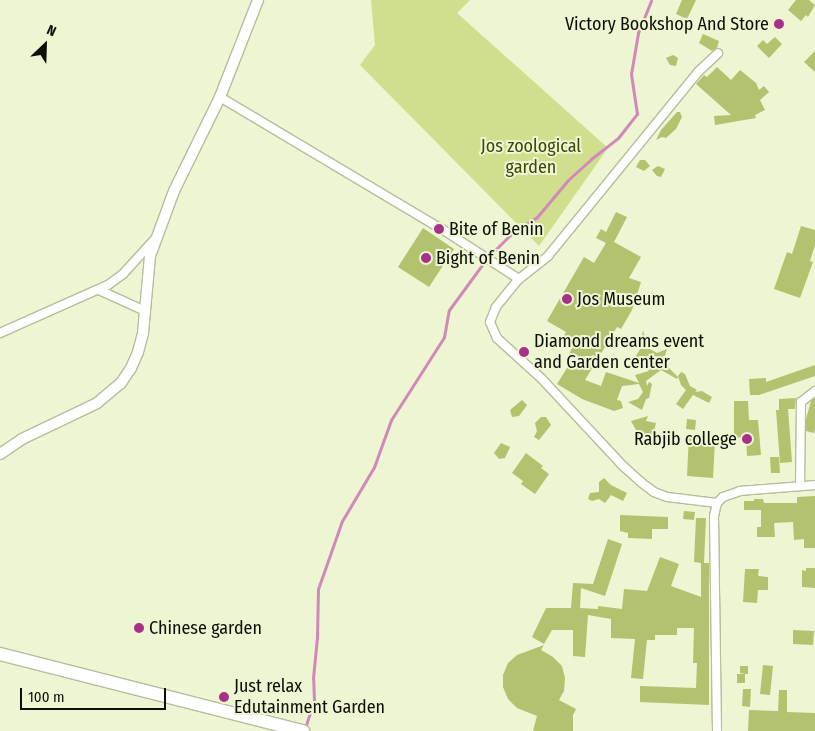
<!DOCTYPE html>
<html>
<head>
<meta charset="utf-8">
<style>
  body { margin:0 }
  #map { position:relative; width:815px; height:731px; overflow:hidden; background:#edf5d2; font-family:"Fira Sans Condensed",sans-serif }
  div>[style] { position:absolute }
  .green>* { inset:0; background:#d0df8e }
  .stream>* { height:3px; margin:-1.5px; padding:0 1.5px; transform-origin:1.5px; border-radius:1.5px; background:#d289b9 }
  .building>* { inset:0; background:#b3c26f }
  .roads { filter:drop-shadow(1px 0 #b6bd9c) drop-shadow(-1px 0 #b6bd9c) drop-shadow(0 1px #b6bd9c) drop-shadow(0 -1px #b6bd9c) }
  .minor>* { height:8px; margin:-4px; padding:0 4px; transform-origin:4px; border-radius:4px; background:#fff }
  .tertiary>* { height:10px; margin:-5px; padding:0 5px; transform-origin:5px; border-radius:5px; background:#fff }
  .primary>* { height:12px; margin:-6px; padding:0 6px; transform-origin:6px; border-radius:6px; background:#fff }
  .dots>* { width:14px; height:14px; translate:-50% -50%; box-sizing:border-box; border:2px solid #edf5d2; border-radius:50% }
  span { translate:-50% -50%; white-space:nowrap; text-align:center; line-height:1.15; -webkit-text-stroke:4px #edf5d2; paint-order:stroke }
  .poi-label { font-size:18px; color:#0d0f04 }
  .right { translate:-100% -50%; text-align:right }
  .left { translate:0 -50%; text-align:left }
  .park-label { font-size:18px; color:#3e4706 }
  .north { position:absolute; left:20px; top:20px; width:50px; height:50px; -webkit-text-stroke:4px #edf5d2; paint-order:stroke; rotate:24deg; font-size:14px; font-weight:700; line-height:20px; text-align:center; color:#0d0f04 }
  .north::after { content:''; display:block; margin:auto; width:18px; height:22px; background:#0d0f04; clip-path:polygon(50% 0,100% 100%,50% 72%,0 100%) }
  .scale { position:absolute; left:20px; top:688px; width:146px; height:22px; box-sizing:border-box; border:2px solid #0d0f04; border-top:0; padding-left:6px; font-size:15px; line-height:18px; white-space:nowrap; color:#0d0f04; -webkit-text-stroke:4px #edf5d2; paint-order:stroke }
</style>
</head>
<body>
<div id="map">
  <div class="green">
    <i style="clip-path:polygon(371px 0,470px 0,457px 13px,608px 148px,539px 246px,360px 65px,375px 45px)"></i>
  </div>
  <div class="stream">
    <i style="left:305px;top:728px;width:28px;rotate:-72deg"></i>
    <i style="left:314px;top:701px;width:23px;rotate:-92deg"></i>
    <i style="left:313px;top:678px;width:41px;rotate:-84.4deg"></i>
    <i style="left:317px;top:637px;width:48px;rotate:-88.8deg"></i>
    <i style="left:318px;top:589px;width:72px;rotate:-70.6deg"></i>
    <i style="left:342px;top:521px;width:63px;rotate:-59.3deg"></i>
    <i style="left:374px;top:467px;width:50px;rotate:-70.1deg"></i>
    <i style="left:391px;top:420px;width:98px;rotate:-57.4deg"></i>
    <i style="left:444px;top:337px;width:27px;rotate:-80deg"></i>
    <i style="left:449px;top:310px;width:64px;rotate:-53.8deg"></i>
    <i style="left:487px;top:258px;width:38px;rotate:-45deg"></i>
    <i style="left:514px;top:231px;width:27px;rotate:-31deg"></i>
    <i style="left:537px;top:217px;width:48px;rotate:-50deg"></i>
    <i style="left:568px;top:180px;width:31px;rotate:-42deg"></i>
    <i style="left:591px;top:159px;width:34px;rotate:-38deg"></i>
    <i style="left:618px;top:138px;width:31px;rotate:-52deg"></i>
    <i style="left:637px;top:114px;width:40px;rotate:-98.5deg"></i>
    <i style="left:631px;top:74px;width:42px;rotate:-80.3deg"></i>
    <i style="left:638px;top:33px;width:35px;rotate:-68deg"></i>
  </div>
  <div class="building">
    <i style="clip-path:polygon(682px 0,696px 0,687px 19px,676px 14px)"></i>
    <i style="clip-path:polygon(796px 0,809px 0,815px 5px,808px 17px,806px 15px,801px 21px,788px 10px)"></i>
    <i style="clip-path:polygon(703px 34px,719px 41px,717px 48px,712px 51px,699px 43px)"></i>
    <i style="clip-path:polygon(775px 37px,782px 44px,769px 58px,757px 46px,763px 40px,767px 44px)"></i>
    <i style="clip-path:polygon(815px 51px,815px 72px,804px 62px)"></i>
    <i style="clip-path:polygon(673px 55px,678px 58px,676px 66px,670px 65px,666px 58px)"></i>
    <i style="clip-path:polygon(717px 67px,731px 80px,740px 70px,756px 83px,759px 90px,764px 86px,769px 92px,760px 100px,765px 110px,755px 115px,756px 118px,715px 125px,714px 116px,731px 115px,696px 84px,704px 75px,707px 77px)"></i>
    <i style="clip-path:polygon(677px 112px,680px 112px,682px 117px,676px 129px,666px 138px,662px 137px,656px 140px,661px 130px)"></i>
    <i style="clip-path:polygon(640px 160px,645px 160px,650px 166px,644px 171px,636px 167px)"></i>
    <i style="clip-path:polygon(658px 166px,665px 169px,661px 177px,657px 176px,652px 170px)"></i>
    <i style="clip-path:polygon(616px 212px,627px 217px,614px 242px,641px 257px,629px 278px,641px 282px,632px 310px,621px 329px,617px 327px,585px 380px,601px 386px,606px 372px,639px 383px,635px 375px,649px 371px,627px 359px,636px 356px,640px 349px,643px 330px,648px 348px,657px 353px,667px 349px,663px 362px,678px 377px,677px 379px,661px 370px,646px 381px,647px 386px,649px 382px,652px 384px,649px 398px,646px 399px,642px 410px,628px 402px,638px 399px,643px 392px,639px 384px,622px 386px,617px 400px,621px 401px,623px 408px,614px 411px,582px 399px,557px 384px,572px 360px,570px 352px,574px 344px,563px 337px,566px 332px,547px 321px,584px 257px,594px 263px,606px 243px,596px 238px,601px 229px,606px 232px)"></i>
    <i style="clip-path:polygon(801px 226px,815px 230px,815px 245px,810px 261px,813px 262px,800px 298px,774px 289px,787px 252px,792px 254px)"></i>
    <i style="clip-path:polygon(423px 228px,454px 249px,429px 287px,398px 267px)"></i>
    <i style="clip-path:polygon(815px 365px,815px 376px,759px 395px,750px 395px,749px 379px,766px 378px,766px 382px)"></i>
    <i style="clip-path:polygon(681px 372px,685px 374px,690px 386px,697px 390px,695px 392px,702px 391px,712px 397px,709px 403px,693px 395px,683px 409px,676px 404px,686px 390px,681px 385px,678px 376px)"></i>
    <i style="clip-path:polygon(796px 398px,795px 409px,788px 409px,792px 462px,780px 463px,776px 410px,779px 410px,779px 399px)"></i>
    <i style="clip-path:polygon(815px 398px,815px 428px,814px 433px,806px 431px,806px 419px,811px 401px)"></i>
    <i style="clip-path:polygon(522px 400px,527px 405px,525px 408px,519px 416px,512px 417px,510px 410px)"></i>
    <i style="clip-path:polygon(734px 401px,748px 401px,749px 420px,758px 420px,761px 455px,747px 456px,746px 437px,734px 438px)"></i>
    <i style="clip-path:polygon(648px 416px,646px 421px,656px 423px,654px 431px,660px 437px,645px 448px,646px 441px,642px 441px,631px 421px)"></i>
    <i style="clip-path:polygon(541px 417px,546px 417px,551px 425px,539px 440px,534px 437px,537px 431px,535px 423px)"></i>
    <i style="clip-path:polygon(687px 419px,696px 420px,695px 430px,686px 429px)"></i>
    <i style="clip-path:polygon(689px 434px,709px 435px,709px 439px,715px 440px,713px 478px,687px 476px)"></i>
    <i style="clip-path:polygon(501px 443px,510px 447px,505px 458px,499px 459px,494px 453px)"></i>
    <i style="clip-path:polygon(526px 453px,543px 466px,541px 468px,549px 474px,535px 494px,521px 484px,523px 481px,512px 473px)"></i>
    <i style="clip-path:polygon(770px 457px,779px 457px,780px 473px,771px 473px)"></i>
    <i style="clip-path:polygon(604px 478px,611px 485px,627px 493px,623px 501px,611px 495px,605px 503px,599px 499px,592px 501px,588px 499px,590px 493px,599px 492px,599px 482px)"></i>
    <i style="clip-path:polygon(815px 496px,815px 548px,804px 548px,804px 539px,794px 540px,793px 522px,774px 523px,775px 537px,757px 537px,757px 527px,761px 527px,761px 510px,744px 510px,744px 501px,754px 501px,754px 499px,763px 499px,764px 503px,797px 503px,797px 497px)"></i>
    <i style="clip-path:polygon(684px 511px,695px 512px,694px 520px,683px 519px)"></i>
    <i style="clip-path:polygon(620px 515px,668px 517px,668px 529px,652px 529px,652px 539px,628px 538px,628px 533px,620px 531px)"></i>
    <i style="clip-path:polygon(696px 518px,706px 518px,704px 563px,709px 563px,709px 705px,640px 702px,640px 686px,696px 688px,697px 663px,693px 663px,694px 628px,677px 628px,677px 635px,655px 635px,655px 640px,647px 640px,643px 679px,631px 678px,635px 639px,611px 638px,611px 619px,588px 615px,585px 657px,573px 656px,573px 630px,552px 630px,544px 644px,532px 637px,546px 608px,571px 608px,573px 583px,593px 584px,608px 539px,622px 544px,605px 596px,581px 588px,580px 608px,598px 609px,598px 606px,622px 609px,624px 589px,647px 591px,660px 557px,679px 564px,671px 586px,701px 597px,701px 563px,694px 562px)"></i>
    <i style="clip-path:polygon(806px 568px,815px 568px,815px 588px,802px 587px,802px 570px,806px 571px)"></i>
    <i style="clip-path:polygon(745px 569px,759px 569px,758px 576px,768px 577px,768px 590px,758px 590px,757px 603px,743px 602px)"></i>
    <i style="clip-path:polygon(793px 630px,814px 631px,813px 645px,793px 644px)"></i>
    <i style="clip-path:polygon(544px 645px,541px 650px,553px 657px,562px 666px,565px 678px,564px 691px,559px 700px,576px 709px,573px 715px,573px 731px,533px 731px,537px 716px,517px 708px,508px 699px,503px 687px,503px 675px,508px 663px,517px 655px)"></i>
    <i style="clip-path:polygon(763px 665px,773px 666px,770px 695px,760px 694px)"></i>
    <i style="clip-path:polygon(740px 666px,748px 666px,748px 674px,745px 674px,745px 683px,737px 683px,737px 674px,745px 674px,740px 673px)"></i>
    <i style="clip-path:polygon(743px 689px,751px 689px,750px 707px,742px 706px)"></i>
    <i style="clip-path:polygon(779px 690px,787px 690px,787px 712px,815px 713px,815px 731px,748px 731px,749px 710px,778px 711px)"></i>
  </div>
  <div class="roads">
    <div class="minor">
      <i style="left:220px;top:97px;width:262px;rotate:30.8deg"></i>
      <i style="left:445px;top:231px;width:88px;rotate:33deg"></i>
      <i style="left:99px;top:290px;width:51px;rotate:24.5deg"></i>
      <i style="left:0;top:333px;width:118px;rotate:-24deg"></i>
      <i style="left:108px;top:285px;width:19px;rotate:-36deg"></i>
      <i style="left:123px;top:274px;width:46px;rotate:-47.6deg"></i>
      <i style="left:800px;top:486px;width:84px;rotate:-89.3deg"></i>
      <i style="left:801px;top:402px;width:18px;rotate:-38deg"></i>
      <i style="left:717px;top:503px;width:50px;rotate:-173.2deg"></i>
      <i style="left:667px;top:497px;width:14px;rotate:-159deg"></i>
      <i style="left:654px;top:492px;width:15px;rotate:-143deg"></i>
      <i style="left:642px;top:483px;width:24px;rotate:-138deg"></i>
      <i style="left:624px;top:467px;width:120px;rotate:-133deg"></i>
      <i style="left:542px;top:379px;width:61px;rotate:-137.7deg"></i>
      <i style="left:497px;top:338px;width:17px;rotate:-114deg"></i>
      <i style="left:490px;top:322px;width:16px;rotate:-68deg"></i>
      <i style="left:496px;top:307px;width:36px;rotate:-51deg"></i>
      <i style="left:519px;top:279px;width:37px;rotate:-38deg"></i>
      <i style="left:548px;top:256px;width:239px;rotate:-50.8deg"></i>
      <i style="left:699px;top:71px;width:26px;rotate:-43deg"></i>
      <i style="left:717px;top:731px;width:215px;rotate:-90.8deg"></i>
      <i style="left:714px;top:516px;width:13px;rotate:-77deg"></i>
      <i style="left:717px;top:503px;width:8px;rotate:-45deg"></i>
      <i style="left:723px;top:497px;width:18px;rotate:-19deg"></i>
      <i style="left:740px;top:491px;width:75px;rotate:-4.6deg"></i>
    </div>
    <div class="tertiary">
      <i style="left:0;top:454px;width:27px;rotate:-34deg"></i>
      <i style="left:22px;top:439px;width:83px;rotate:-25.6deg"></i>
      <i style="left:97px;top:403px;width:31px;rotate:-40deg"></i>
      <i style="left:121px;top:383px;width:18px;rotate:-56deg"></i>
      <i style="left:131px;top:368px;width:17px;rotate:-66deg"></i>
      <i style="left:138px;top:352px;width:20px;rotate:-75deg"></i>
      <i style="left:143px;top:333px;width:77px;rotate:-84.8deg"></i>
      <i style="left:150px;top:256px;width:69px;rotate:-69.7deg"></i>
      <i style="left:174px;top:191px;width:105px;rotate:-63.9deg"></i>
      <i style="left:220px;top:97px;width:104px;rotate:-68.6deg"></i>
    </div>
    <div class="primary">
      <i style="left:0;top:654px;width:313px;rotate:14.3deg"></i>
    </div>
  </div>
  <div class="dots">
    <i style="left:779px;top:24px;background:#a73189"></i>
    <i style="left:439px;top:229px;background:#a73189"></i>
    <i style="left:426px;top:258px;background:#a73189"></i>
    <i style="left:567px;top:299px;background:#a73189"></i>
    <i style="left:524px;top:352px;background:#a73189"></i>
    <i style="left:747px;top:439px;background:#a73189"></i>
    <i style="left:139px;top:628px;background:#a73189"></i>
    <i style="left:224px;top:697px;background:#a73189"></i>
  </div>
  <div class="poi-label">
    <span class="right" style="left:769px;top:24px">Victory Bookshop And Store</span>
    <span class="left" style="left:449px;top:229px">Bite of Benin</span>
    <span class="left" style="left:436px;top:258px">Bight of Benin</span>
    <span class="left" style="left:577px;top:299px">Jos Museum</span>
    <span class="left" style="left:534px;top:352px">Diamond dreams event<br>and Garden center</span>
    <span class="right" style="left:737px;top:439px">Rabjib college</span>
    <span class="left" style="left:149px;top:628px">Chinese garden</span>
    <span class="left" style="left:234px;top:697px">Just relax<br>Edutainment Garden</span>
  </div>
  <div class="park-label">
    <span style="left:531px;top:157px">Jos zoological<br>garden</span>
  </div>
  <div class="north">N</div>
  <div class="scale">100 m</div>
</div>
</body>
</html>
